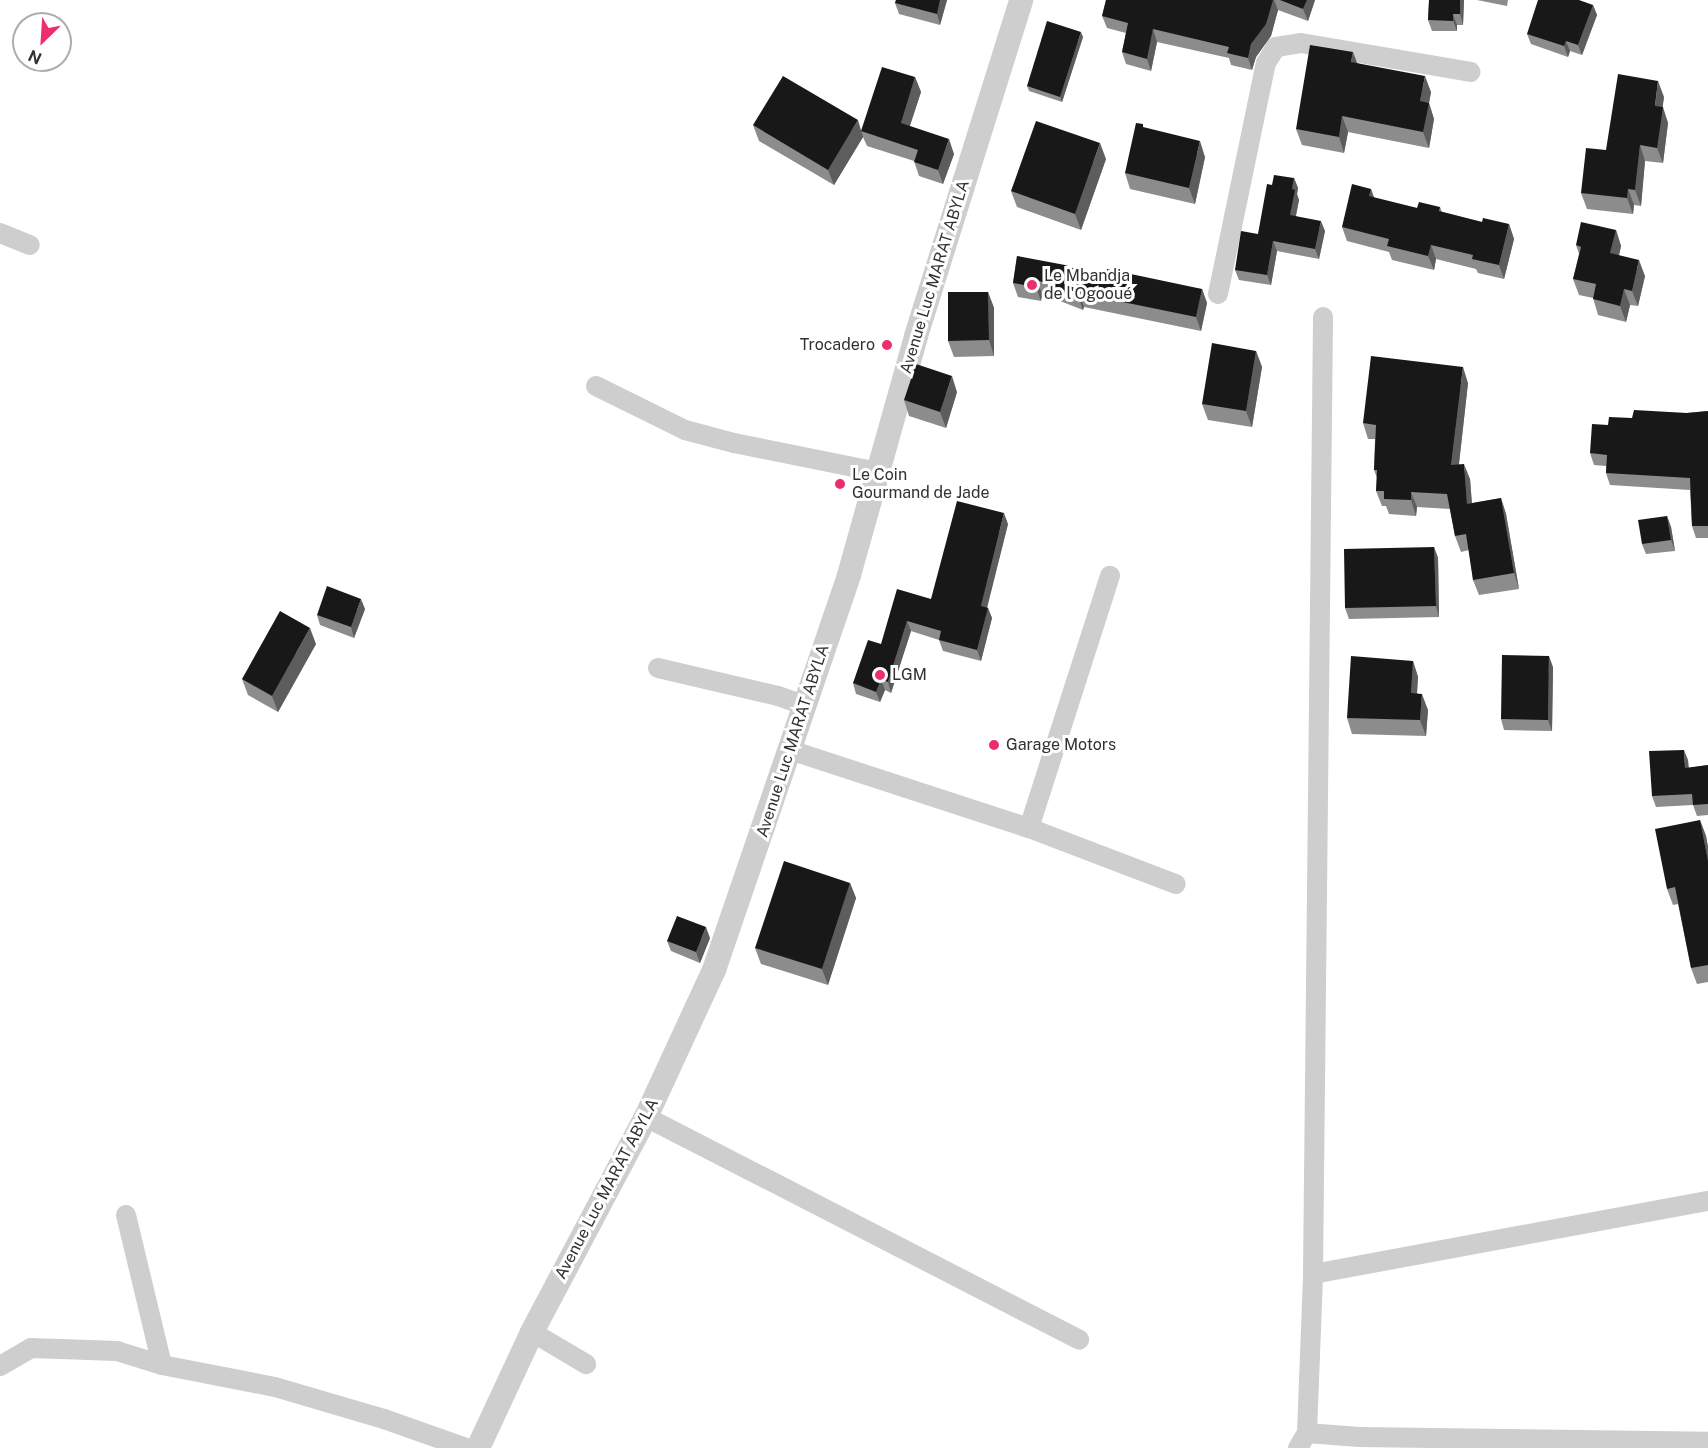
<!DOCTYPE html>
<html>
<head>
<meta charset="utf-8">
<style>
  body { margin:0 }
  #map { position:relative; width:1708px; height:1448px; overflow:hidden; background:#fff; font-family:"Public Sans",sans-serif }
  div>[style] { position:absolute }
  .minor>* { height:20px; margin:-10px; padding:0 10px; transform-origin:10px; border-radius:10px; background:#cecece }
  .tertiary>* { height:24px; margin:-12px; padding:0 12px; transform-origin:12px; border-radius:12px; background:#cecece }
  .wall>* { inset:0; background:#8c8c8c }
  .shaded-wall>* { inset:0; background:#5d5d5d }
  .building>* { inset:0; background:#181818 }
  .dots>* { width:16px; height:16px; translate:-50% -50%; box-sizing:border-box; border:3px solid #fff; border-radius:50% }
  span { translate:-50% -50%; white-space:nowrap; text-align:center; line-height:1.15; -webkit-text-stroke:6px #fff; paint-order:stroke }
  .poi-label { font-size:16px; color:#313131 }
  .left { translate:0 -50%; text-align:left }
  .right { translate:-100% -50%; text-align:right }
  .street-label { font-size:16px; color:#313131 }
  .north { position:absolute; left:12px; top:12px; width:60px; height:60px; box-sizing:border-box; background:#fff; border:2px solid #adadad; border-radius:50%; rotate:205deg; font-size:16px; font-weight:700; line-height:24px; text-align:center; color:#313131 }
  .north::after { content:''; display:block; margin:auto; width:21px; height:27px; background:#ee2d71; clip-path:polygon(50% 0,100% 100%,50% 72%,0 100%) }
</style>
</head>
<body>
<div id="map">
  <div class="minor">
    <i style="left:0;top:233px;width:32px;rotate:22deg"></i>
    <i style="left:1218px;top:294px;width:236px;rotate:-78.3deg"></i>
    <i style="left:1266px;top:63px;width:19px;rotate:-58deg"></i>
    <i style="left:1276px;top:47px;width:25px;rotate:-9deg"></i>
    <i style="left:1301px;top:43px;width:172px;rotate:9.7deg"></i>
    <i style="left:596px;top:386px;width:99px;rotate:26.3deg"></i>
    <i style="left:685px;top:430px;width:51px;rotate:14.9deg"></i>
    <i style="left:734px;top:443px;width:147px;rotate:11.4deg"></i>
    <i style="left:658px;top:668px;width:123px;rotate:13.1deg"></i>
    <i style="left:778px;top:696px;width:28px;rotate:19deg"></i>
    <i style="left:790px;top:750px;width:251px;rotate:18.1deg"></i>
    <i style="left:1029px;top:828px;width:157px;rotate:20.9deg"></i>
    <i style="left:1029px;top:828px;width:265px;rotate:-72.2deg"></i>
    <i style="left:646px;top:1117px;width:487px;rotate:27.2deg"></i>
    <i style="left:126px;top:1215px;width:154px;rotate:76.5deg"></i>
    <i style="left:1313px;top:1274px;width:402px;rotate:-10.5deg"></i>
    <i style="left:532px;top:1332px;width:63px;rotate:30.7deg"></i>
    <i style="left:0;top:1366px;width:36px;rotate:-30deg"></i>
    <i style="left:31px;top:1348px;width:86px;rotate:2deg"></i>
    <i style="left:117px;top:1351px;width:47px;rotate:17.3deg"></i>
    <i style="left:162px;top:1365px;width:115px;rotate:11deg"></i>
    <i style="left:275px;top:1387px;width:114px;rotate:16.4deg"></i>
    <i style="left:384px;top:1419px;width:87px;rotate:19.5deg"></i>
    <i style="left:1307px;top:1433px;width:52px;rotate:4.4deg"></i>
    <i style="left:1359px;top:1437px;width:349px;rotate:0.8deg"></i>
    <i style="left:1298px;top:1448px;width:17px;rotate:-59deg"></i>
    <i style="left:1307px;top:1433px;width:159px;rotate:-87.8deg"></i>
    <i style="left:1313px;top:1274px;width:957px;rotate:-89.4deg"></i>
  </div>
  <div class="tertiary">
    <i style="left:478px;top:1448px;width:128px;rotate:-65deg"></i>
    <i style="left:532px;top:1332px;width:243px;rotate:-62.1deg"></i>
    <i style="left:646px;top:1117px;width:162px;rotate:-65.2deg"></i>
    <i style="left:714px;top:970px;width:417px;rotate:-71.1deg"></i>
    <i style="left:849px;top:575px;width:248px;rotate:-74.3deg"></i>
    <i style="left:916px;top:336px;width:352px;rotate:-72.6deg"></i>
  </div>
  <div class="wall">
    <i style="clip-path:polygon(896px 0,947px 0,940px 25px,899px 14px,895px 3px)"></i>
    <i style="clip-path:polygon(1106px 0,1315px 0,1308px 21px,1278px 10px,1271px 36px,1256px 57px,1252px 70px,1231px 65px,1229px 58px,1157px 42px,1151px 71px,1126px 64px,1122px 52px,1126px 33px,1107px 28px,1102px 16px)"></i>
    <i style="clip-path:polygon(1429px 0,1464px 0,1463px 25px,1457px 25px,1457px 31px,1432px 31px,1428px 20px)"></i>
    <i style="clip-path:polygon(1477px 0,1508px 0,1507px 6px)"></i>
    <i style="clip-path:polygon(1593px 5px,1597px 15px,1582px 55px,1570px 51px,1568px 57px,1531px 44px,1527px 34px)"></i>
    <i style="clip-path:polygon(1083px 37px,1062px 102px,1029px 91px,1027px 86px)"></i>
    <i style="clip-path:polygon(1357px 63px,1431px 92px,1429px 103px,1434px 119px,1429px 148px,1348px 132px,1344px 153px,1302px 145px,1296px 129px)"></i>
    <i style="clip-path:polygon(915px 77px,921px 92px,910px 126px,954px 154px,943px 184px,919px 176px,914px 161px,867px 146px,863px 137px,834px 185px,759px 141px,753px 125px,862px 131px)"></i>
    <i style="clip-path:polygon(1664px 97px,1662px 107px,1668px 123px,1663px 163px,1645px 161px,1641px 206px,1634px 205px,1633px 214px,1587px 209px,1581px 193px,1606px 150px)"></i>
    <i style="clip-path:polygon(1145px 128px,1205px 157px,1195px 204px,1130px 189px,1125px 173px)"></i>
    <i style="clip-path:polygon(1106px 159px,1081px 230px,1017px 207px,1011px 191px)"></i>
    <i style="clip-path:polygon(1294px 178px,1298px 188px,1297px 194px,1299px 200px,1296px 216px,1325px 231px,1319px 259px,1277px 251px,1271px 285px,1239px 280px,1235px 270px,1258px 234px,1272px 185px)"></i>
    <i style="clip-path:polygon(1371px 189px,1374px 198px,1417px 208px,1440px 207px,1442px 212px,1482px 222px,1509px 224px,1514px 239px,1504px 279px,1478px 273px,1476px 269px,1436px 259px,1434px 270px,1392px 260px,1389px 252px,1347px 241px,1342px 227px)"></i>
    <i style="clip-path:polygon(1616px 230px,1621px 246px,1619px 255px,1645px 276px,1638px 306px,1630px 305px,1626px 322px,1598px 315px,1593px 298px,1579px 295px,1573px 279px,1579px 254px,1576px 245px)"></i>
    <i style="clip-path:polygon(1017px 256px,1105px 280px,1202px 289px,1207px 303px,1201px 331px,1084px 307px,1083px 310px,1042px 294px,1041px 301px,1018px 297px,1013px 283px)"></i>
    <i style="clip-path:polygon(988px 292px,994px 308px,994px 356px,954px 357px,948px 341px)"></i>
    <i style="clip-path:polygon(1256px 351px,1262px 367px,1252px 427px,1208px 420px,1202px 404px)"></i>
    <i style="clip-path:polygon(1468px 383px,1459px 464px,1470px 479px,1472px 503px,1501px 498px,1506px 514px,1519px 589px,1479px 595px,1473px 580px,1469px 550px,1461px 552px,1455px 536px,1450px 509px,1417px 507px,1416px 516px,1389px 514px,1386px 506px,1382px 506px,1376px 491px,1377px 478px,1374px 470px,1375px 439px,1368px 439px,1363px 423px)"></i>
    <i style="clip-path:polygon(957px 392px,946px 428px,909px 416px,904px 400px)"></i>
    <i style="clip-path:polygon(1708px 411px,1708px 538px,1696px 538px,1692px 526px,1690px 490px,1610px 485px,1606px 473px,1606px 466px,1594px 465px,1590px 453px,1608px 425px,1632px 418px)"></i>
    <i style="clip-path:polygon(1667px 516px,1671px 527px,1675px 551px,1646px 554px,1642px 544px)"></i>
    <i style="clip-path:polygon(1008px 524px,987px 607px,988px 608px,992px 618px,981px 661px,943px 651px,939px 640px,911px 631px,891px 693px,885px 690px,880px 702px,856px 694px,853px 683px,881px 644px,931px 599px)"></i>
    <i style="clip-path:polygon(1434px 547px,1438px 558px,1439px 617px,1349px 619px,1345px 608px)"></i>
    <i style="clip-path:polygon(365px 609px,354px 638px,320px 625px,317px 615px)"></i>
    <i style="clip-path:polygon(316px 644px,278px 712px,248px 695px,242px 679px)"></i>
    <i style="clip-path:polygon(1413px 661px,1418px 677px,1417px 693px,1428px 710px,1426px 736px,1352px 734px,1347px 718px)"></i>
    <i style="clip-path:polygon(1553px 667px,1552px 731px,1504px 730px,1501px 719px)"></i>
    <i style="clip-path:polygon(1688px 760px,1689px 768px,1708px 765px,1708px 815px,1697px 816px,1693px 805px,1656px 807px,1652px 796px)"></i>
    <i style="clip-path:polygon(1700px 820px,1706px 836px,1708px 847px,1708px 982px,1697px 984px,1691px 968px,1678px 904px,1673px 905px,1667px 889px)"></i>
    <i style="clip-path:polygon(850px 883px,856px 898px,828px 985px,761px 964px,755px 948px)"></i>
    <i style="clip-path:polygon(710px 938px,700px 963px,671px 951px,667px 941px)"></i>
  </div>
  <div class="shaded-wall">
    <i style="clip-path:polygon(940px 0,947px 0,940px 25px,937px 14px)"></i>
    <i style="clip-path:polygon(1273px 0,1274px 0,1278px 10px,1271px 36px,1256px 57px,1252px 70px,1248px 58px,1251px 44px)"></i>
    <i style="clip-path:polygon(1307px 0,1315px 0,1308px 21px,1303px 9px)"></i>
    <i style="clip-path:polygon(1460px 0,1464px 0,1463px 25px,1460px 14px)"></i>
    <i style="clip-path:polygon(1593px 5px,1597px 15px,1582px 55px,1578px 45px)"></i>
    <i style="clip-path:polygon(1453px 14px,1457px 25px,1457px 31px,1453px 21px)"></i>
    <i style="clip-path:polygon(1153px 29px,1157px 42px,1151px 71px,1147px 59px)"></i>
    <i style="clip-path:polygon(1081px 32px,1083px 37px,1062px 102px,1060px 97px)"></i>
    <i style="clip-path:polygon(1566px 41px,1570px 51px,1568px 57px,1564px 46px)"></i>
    <i style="clip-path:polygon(1353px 52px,1359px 68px,1351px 62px)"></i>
    <i style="clip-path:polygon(1425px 76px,1431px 92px,1429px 103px,1434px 119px,1429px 148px,1423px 132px,1420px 101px)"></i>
    <i style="clip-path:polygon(915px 77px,921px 92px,906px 137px,901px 123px)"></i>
    <i style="clip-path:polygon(1658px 81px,1664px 97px,1661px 120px,1663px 107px,1668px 123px,1663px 163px,1657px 148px,1655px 106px)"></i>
    <i style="clip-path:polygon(1342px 116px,1348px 132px,1344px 153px,1339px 137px)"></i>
    <i style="clip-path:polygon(858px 120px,863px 137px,834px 185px,828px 170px)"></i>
    <i style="clip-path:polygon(949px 139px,954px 154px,943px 184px,938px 170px)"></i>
    <i style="clip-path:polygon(1200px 141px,1205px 157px,1195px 204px,1189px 188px)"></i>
    <i style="clip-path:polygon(1100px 143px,1106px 159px,1081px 230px,1075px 214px)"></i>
    <i style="clip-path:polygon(1640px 145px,1645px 161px,1641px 206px,1635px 190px)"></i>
    <i style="clip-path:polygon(1294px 178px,1298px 188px,1297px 194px,1299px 200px,1294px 225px,1290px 215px,1292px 189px)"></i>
    <i style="clip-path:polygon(1371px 189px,1376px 203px,1369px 196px)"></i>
    <i style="clip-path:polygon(1628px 189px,1634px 205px,1633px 214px,1627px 198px)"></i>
    <i style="clip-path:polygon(1321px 221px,1325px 231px,1319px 259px,1315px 249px)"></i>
    <i style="clip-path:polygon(1509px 224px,1514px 239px,1504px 279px,1499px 265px)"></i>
    <i style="clip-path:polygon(1616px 230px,1621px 246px,1616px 269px,1610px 253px)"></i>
    <i style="clip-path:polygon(1273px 241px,1277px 251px,1271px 285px,1267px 275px)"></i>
    <i style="clip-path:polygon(1431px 245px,1436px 259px,1434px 270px,1428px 256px)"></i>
    <i style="clip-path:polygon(1639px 260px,1645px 276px,1638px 306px,1632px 291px)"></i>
    <i style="clip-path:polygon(1037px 280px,1042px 294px,1041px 301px,1036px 287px)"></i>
    <i style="clip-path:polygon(1202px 289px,1207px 303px,1201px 331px,1196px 317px)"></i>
    <i style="clip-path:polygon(1624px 289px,1630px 305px,1626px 322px,1620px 306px)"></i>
    <i style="clip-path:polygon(988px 292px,994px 308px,994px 356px,989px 340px)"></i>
    <i style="clip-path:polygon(1079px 293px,1084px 307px,1083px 310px,1078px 296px)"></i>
    <i style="clip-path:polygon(1256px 351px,1262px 367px,1252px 427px,1246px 411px)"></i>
    <i style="clip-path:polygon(1463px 367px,1468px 383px,1457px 481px,1451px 465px)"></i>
    <i style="clip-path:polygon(952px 376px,957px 392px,946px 428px,940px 412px)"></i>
    <i style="clip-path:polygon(1464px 464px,1470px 479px,1473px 519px,1467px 504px)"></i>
    <i style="clip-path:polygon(1411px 492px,1417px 507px,1416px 516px,1411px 500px)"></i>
    <i style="clip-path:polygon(1501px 498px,1506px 514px,1519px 589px,1514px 573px)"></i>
    <i style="clip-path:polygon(1004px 513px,1008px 524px,985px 616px,981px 606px)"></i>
    <i style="clip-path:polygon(1667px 516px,1671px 527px,1675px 551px,1671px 540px)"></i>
    <i style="clip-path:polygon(1434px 547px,1438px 558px,1439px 617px,1436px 606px)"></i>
    <i style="clip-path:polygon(361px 599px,365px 609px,354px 638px,351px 627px)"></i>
    <i style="clip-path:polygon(988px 608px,992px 618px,981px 661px,977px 650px)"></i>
    <i style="clip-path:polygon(907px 621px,911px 631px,891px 693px,888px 682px)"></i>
    <i style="clip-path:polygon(310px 628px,316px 644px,278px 712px,272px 696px)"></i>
    <i style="clip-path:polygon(1549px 656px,1553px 667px,1552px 731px,1548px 720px)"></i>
    <i style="clip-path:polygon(1413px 661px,1418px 677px,1416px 709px,1411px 693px)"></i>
    <i style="clip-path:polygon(881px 679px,885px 690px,880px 702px,876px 692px)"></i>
    <i style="clip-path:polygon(1422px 694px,1428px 710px,1426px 736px,1420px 720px)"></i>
    <i style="clip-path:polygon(1684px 750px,1688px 760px,1689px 779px,1685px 768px)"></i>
    <i style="clip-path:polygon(1700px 820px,1706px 836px,1708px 847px,1708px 861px)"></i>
    <i style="clip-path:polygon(850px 883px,856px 898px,828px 985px,822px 969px)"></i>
    <i style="clip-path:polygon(706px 927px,710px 938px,700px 963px,696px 952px)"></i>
  </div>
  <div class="building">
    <i style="clip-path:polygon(896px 0,940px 0,937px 14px,895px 3px)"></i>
    <i style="clip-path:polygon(1106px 0,1273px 0,1266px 24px,1251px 44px,1248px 58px,1227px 53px,1229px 47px,1153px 29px,1147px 59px,1122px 52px,1128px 23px,1102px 16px)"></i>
    <i style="clip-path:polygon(1280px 0,1307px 0,1303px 9px)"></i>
    <i style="clip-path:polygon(1429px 0,1460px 0,1460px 14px,1453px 14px,1453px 21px,1428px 20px)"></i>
    <i style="clip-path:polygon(1538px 0,1579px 0,1593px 5px,1578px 45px,1566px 41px,1564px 46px,1527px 34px)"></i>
    <i style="clip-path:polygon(1047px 21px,1081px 32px,1060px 97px,1027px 86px)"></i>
    <i style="clip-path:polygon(1310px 45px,1353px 52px,1351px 62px,1425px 76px,1420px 101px,1429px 103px,1423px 132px,1342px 116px,1339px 137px,1296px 129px)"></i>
    <i style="clip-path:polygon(882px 67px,915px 77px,901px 123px,949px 139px,938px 170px,914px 162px,918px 150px,861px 131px)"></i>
    <i style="clip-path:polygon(1618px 74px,1658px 81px,1655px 106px,1663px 107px,1657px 148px,1640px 145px,1635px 190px,1628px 189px,1627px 198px,1581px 193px,1586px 148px,1606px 150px)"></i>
    <i style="clip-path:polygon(783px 76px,858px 120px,828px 170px,753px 125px)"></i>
    <i style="clip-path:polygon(1036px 121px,1100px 143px,1075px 214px,1011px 191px)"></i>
    <i style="clip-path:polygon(1136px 123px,1143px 124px,1143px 127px,1200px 141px,1189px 188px,1125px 173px)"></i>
    <i style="clip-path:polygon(1274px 175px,1294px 178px,1292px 189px,1295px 190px,1290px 215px,1321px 221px,1315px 249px,1273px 241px,1267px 275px,1235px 270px,1241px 231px,1258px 234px,1267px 184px,1272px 185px)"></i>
    <i style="clip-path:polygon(1352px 184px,1371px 189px,1369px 196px,1417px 208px,1419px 202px,1440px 207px,1439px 211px,1482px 222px,1483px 218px,1509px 224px,1499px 265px,1472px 259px,1473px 255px,1431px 245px,1428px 256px,1387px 246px,1389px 239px,1342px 227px)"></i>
    <i style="clip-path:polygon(1581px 222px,1616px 230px,1610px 253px,1639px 260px,1632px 291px,1624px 289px,1620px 306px,1593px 299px,1596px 284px,1573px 279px,1581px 247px,1576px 245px)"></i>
    <i style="clip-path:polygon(1017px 256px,1065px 265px,1105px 280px,1107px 269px,1202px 289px,1196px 317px,1079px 293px,1078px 296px,1037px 280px,1036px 287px,1013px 283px)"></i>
    <i style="clip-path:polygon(948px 292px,988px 292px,989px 340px,948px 341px)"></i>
    <i style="clip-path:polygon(1212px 343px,1256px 351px,1246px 411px,1202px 404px)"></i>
    <i style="clip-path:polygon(1371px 356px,1463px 367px,1451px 465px,1464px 464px,1467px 504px,1501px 498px,1514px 573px,1473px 580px,1466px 534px,1455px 536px,1447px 494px,1411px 492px,1411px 500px,1384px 499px,1384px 491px,1376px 491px,1377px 470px,1374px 470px,1376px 425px,1363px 423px)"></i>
    <i style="clip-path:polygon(916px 364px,952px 376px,940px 412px,904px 400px)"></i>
    <i style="clip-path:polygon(1634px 410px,1687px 413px,1708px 411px,1708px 526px,1692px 526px,1690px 478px,1606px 473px,1607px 455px,1590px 453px,1592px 424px,1608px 425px,1609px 417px,1632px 418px)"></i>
    <i style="clip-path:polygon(957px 501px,1004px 513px,981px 606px,988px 608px,977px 650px,939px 640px,941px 631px,907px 621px,888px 682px,881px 679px,876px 692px,853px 683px,868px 640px,881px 644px,897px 589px,931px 599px)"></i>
    <i style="clip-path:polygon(1667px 516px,1671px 540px,1642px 544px,1638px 520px)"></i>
    <i style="clip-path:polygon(1434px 547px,1436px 606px,1345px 608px,1344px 549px)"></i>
    <i style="clip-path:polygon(327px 586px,361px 599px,351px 627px,317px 615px)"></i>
    <i style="clip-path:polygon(280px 611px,310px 628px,272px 696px,242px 679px)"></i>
    <i style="clip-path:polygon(1502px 655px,1549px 656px,1548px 720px,1501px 719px)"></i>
    <i style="clip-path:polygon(1351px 656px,1413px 661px,1411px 693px,1422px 694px,1420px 720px,1347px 718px)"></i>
    <i style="clip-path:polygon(1684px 750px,1685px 768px,1708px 765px,1708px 804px,1693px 805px,1692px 794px,1652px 796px,1649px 751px)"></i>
    <i style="clip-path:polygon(1700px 820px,1708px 861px,1708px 965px,1691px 968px,1675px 887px,1667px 889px,1655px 829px)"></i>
    <i style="clip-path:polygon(784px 861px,850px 883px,822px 969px,755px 948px)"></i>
    <i style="clip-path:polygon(677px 916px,706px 927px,696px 952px,667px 941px)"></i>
  </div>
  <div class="dots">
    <i style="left:1032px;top:285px;background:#ee2d71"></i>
    <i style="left:887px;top:345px;background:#ee2d71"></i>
    <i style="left:840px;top:484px;background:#ee2d71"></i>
    <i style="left:880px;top:675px;background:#ee2d71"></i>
    <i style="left:994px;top:745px;background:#ee2d71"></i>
  </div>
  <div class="poi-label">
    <span class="left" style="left:1044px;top:285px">Le Mbandja<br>de l'Ogooué</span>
    <span class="right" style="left:875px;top:345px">Trocadero</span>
    <span class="left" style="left:852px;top:484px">Le Coin<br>Gourmand de Jade</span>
    <span class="left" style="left:892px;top:675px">LGM</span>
    <span class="left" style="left:1006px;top:745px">Garage Motors</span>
  </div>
  <div class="street-label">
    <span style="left:935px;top:277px;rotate:-73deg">Avenue Luc MARAT ABYLA</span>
    <span style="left:793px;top:741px;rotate:-72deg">Avenue Luc MARAT ABYLA</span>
    <span style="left:607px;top:1189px;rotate:-62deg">Avenue Luc MARAT ABYLA</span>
  </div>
  <div class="north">N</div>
</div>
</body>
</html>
